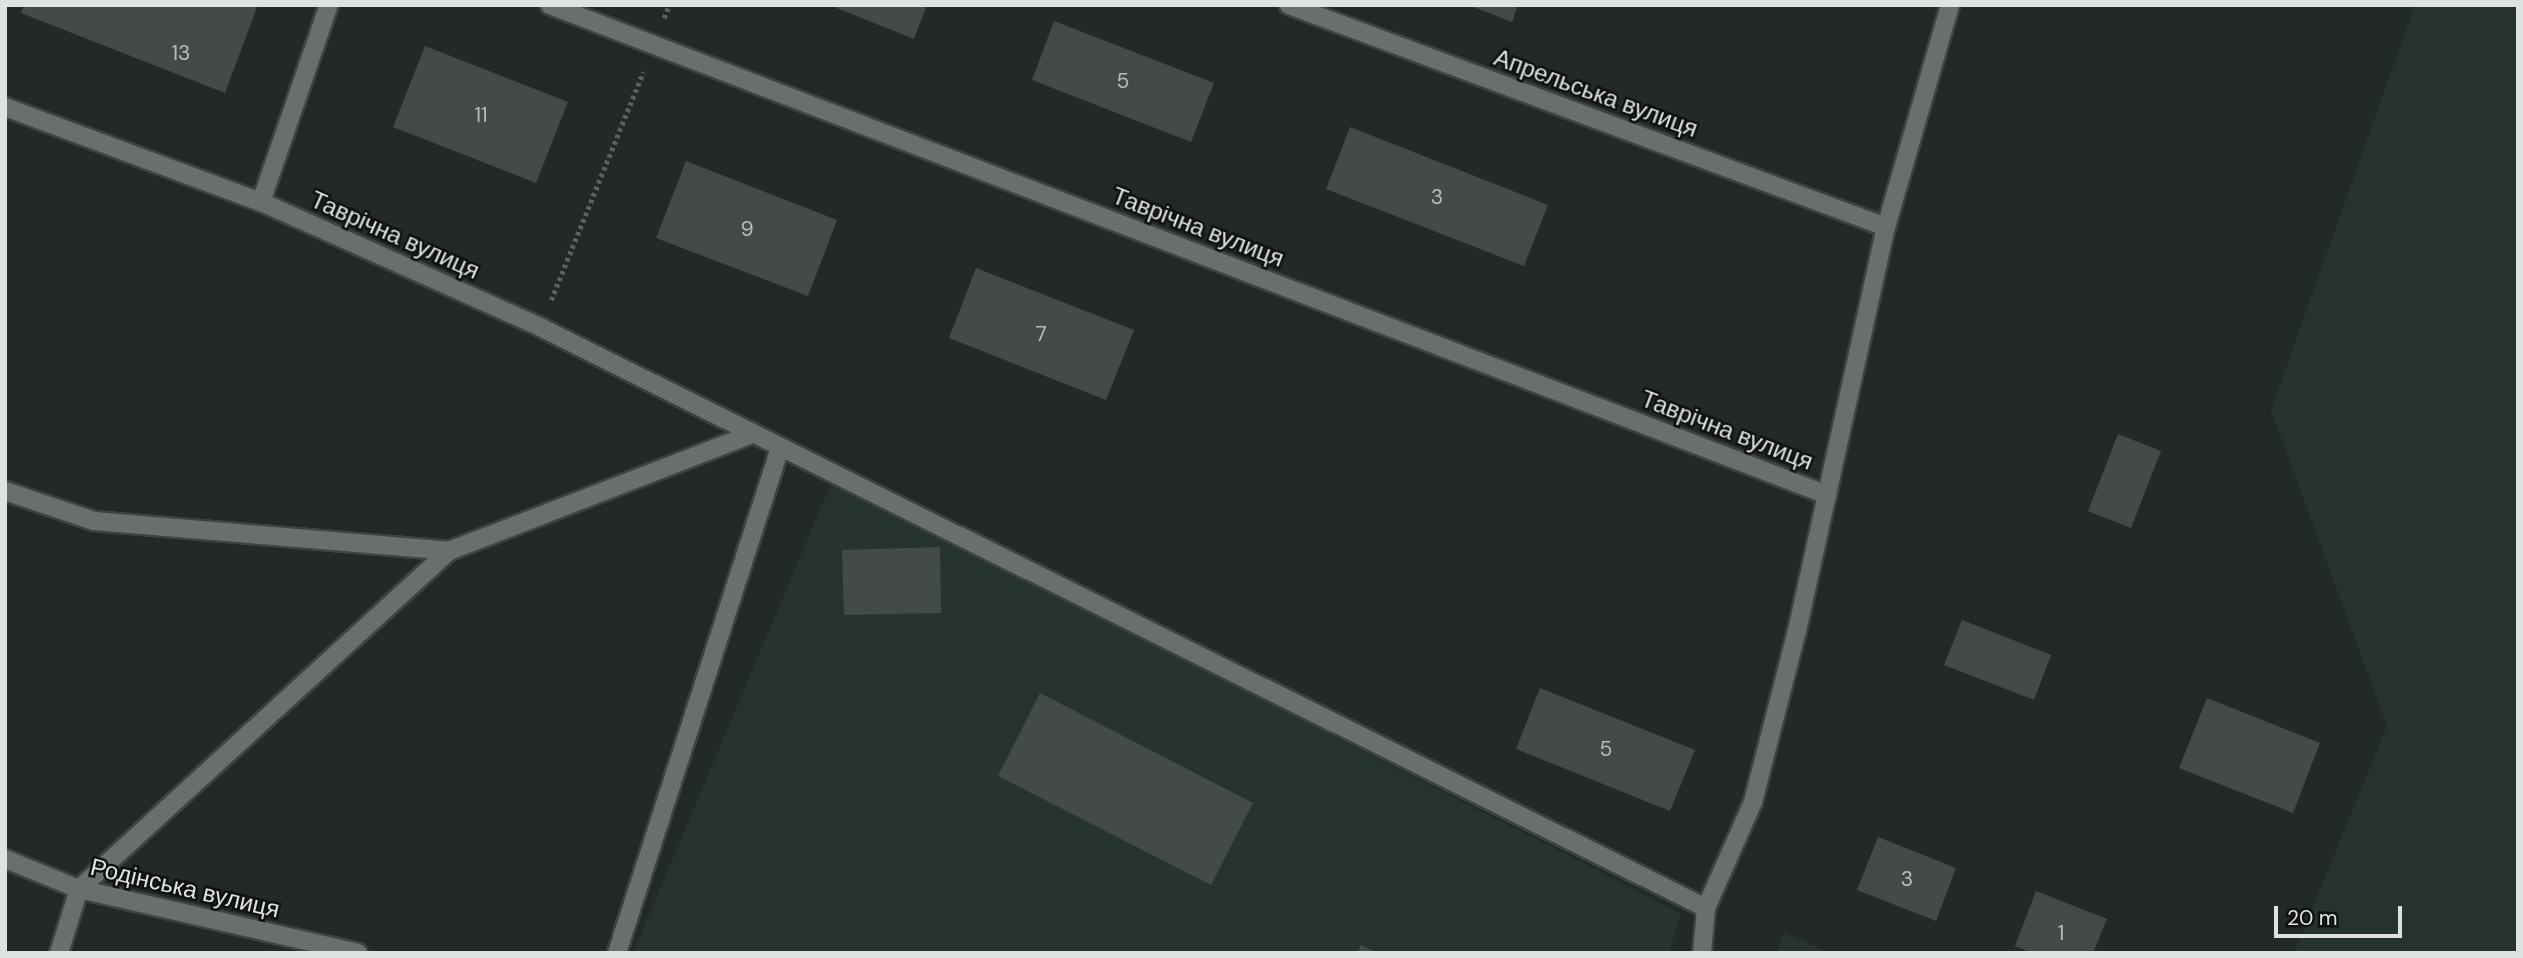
<!DOCTYPE html>
<html>
<head>
<meta charset="utf-8">
<style>
  body { margin:0 }
  #map { position:relative; width:2523px; height:958px; overflow:hidden; background:#232926; font-family:"DM Sans",sans-serif }
  div>[style] { position:absolute }
  .built>* { inset:0; background:#27332e }
  .building>* { inset:0; background:#444a48 }
  .path>* { height:4.5px; margin-top:-2.25px; transform-origin:0; background:repeating-linear-gradient(90deg,#5c615e 0 3.5px,transparent 0 7px) }
  .roads { filter:drop-shadow(2px 0 #3e4341) drop-shadow(-2px 0 #3e4341) drop-shadow(0 2px #3e4341) drop-shadow(0 -2px #3e4341) }
  .service>* { height:18px; margin:-9px; padding:0 9px; transform-origin:9px; border-radius:9px; background:#696f6d }
  .minor>* { height:18px; margin:-9px; padding:0 9px; transform-origin:9px; border-radius:9px; background:#696f6d }
  span { translate:-50% -50%; white-space:nowrap; text-align:center; line-height:1.15; -webkit-text-stroke:5px #0e1110; paint-order:stroke }
  .number-label { font-size:21px; color:#b8bcba }
  .number-label span { -webkit-text-stroke-width:0 }
  .street-label { font-size:24px; color:#dee2e0 }
  .frame { position:absolute; inset:0; border:7px solid #dee2e0; pointer-events:none }
  .scale { position:absolute; left:2274px; top:906px; width:128px; height:32px; box-sizing:border-box; border:4px solid #dee2e0; border-top:0; padding-left:9px; font-size:21px; line-height:24px; white-space:nowrap; color:#dee2e0; -webkit-text-stroke:5px #0e1110; paint-order:stroke }
</style>
</head>
<body>
<div id="map">
  <div class="built">
    <i style="clip-path:polygon(2415px 5px,2518px 5px,2518px 953px,2294px 953px,2387px 726px,2271px 410px)"></i>
    <i style="clip-path:polygon(832px 481px,1681px 913px,1669px 953px,633px 953px)"></i>
    <i style="clip-path:polygon(1784px 932px,1830px 953px,1777px 953px)"></i>
  </div>
  <div class="building">
    <i style="clip-path:polygon(24px 5px,258px 5px,225px 93px,21px 13px)"></i>
    <i style="clip-path:polygon(829px 5px,927px 5px,914px 39px)"></i>
    <i style="clip-path:polygon(1468px 5px,1518px 5px,1512px 22px)"></i>
    <i style="clip-path:polygon(1054px 21px,1214px 83px,1191px 142px,1032px 80px)"></i>
    <i style="clip-path:polygon(425px 46px,568px 102px,536px 183px,393px 127px)"></i>
    <i style="clip-path:polygon(1350px 127px,1548px 205px,1524px 266px,1326px 189px)"></i>
    <i style="clip-path:polygon(686px 161px,837px 220px,808px 296px,656px 238px)"></i>
    <i style="clip-path:polygon(976px 268px,1134px 330px,1106px 400px,949px 338px)"></i>
    <i style="clip-path:polygon(2118px 434px,2161px 451px,2131px 528px,2088px 511px)"></i>
    <i style="clip-path:polygon(940px 547px,941px 613px,844px 615px,842px 550px)"></i>
    <i style="clip-path:polygon(1962px 620px,2051px 655px,2034px 700px,1944px 665px)"></i>
    <i style="clip-path:polygon(1540px 688px,1695px 750px,1670px 811px,1516px 749px)"></i>
    <i style="clip-path:polygon(1040px 693px,1253px 803px,1211px 885px,998px 776px)"></i>
    <i style="clip-path:polygon(2207px 698px,2320px 743px,2293px 813px,2179px 768px)"></i>
    <i style="clip-path:polygon(1878px 837px,1956px 868px,1936px 921px,1857px 890px)"></i>
    <i style="clip-path:polygon(2036px 891px,2107px 919px,2093px 953px,2032px 953px,2015px 946px)"></i>
    <i style="clip-path:polygon(1361px 945px,1378px 953px,1357px 953px)"></i>
  </div>
  <div class="path">
    <i style="left:664px;top:18px;width:14px;rotate:-69deg"></i>
    <i style="left:551px;top:300px;width:246px;rotate:-68deg"></i>
  </div>
  <div class="roads">
    <div class="service">
      <i style="left:617px;top:953px;width:531px;rotate:-72.11deg"></i>
    </div>
    <div class="minor">
      <i style="left:550px;top:5px;width:1368px;rotate:20.99deg"></i>
      <i style="left:1289px;top:5px;width:637px;rotate:20.4deg"></i>
      <i style="left:5px;top:107px;width:273px;rotate:20.4deg"></i>
      <i style="left:261px;top:202px;width:306px;rotate:24.1deg"></i>
      <i style="left:540px;top:327px;width:1303px;rotate:26.49deg"></i>
      <i style="left:261px;top:202px;width:208px;rotate:-71deg"></i>
      <i style="left:5px;top:491px;width:94px;rotate:18.6deg"></i>
      <i style="left:94px;top:521px;width:356px;rotate:4.8deg"></i>
      <i style="left:449px;top:551px;width:326px;rotate:-21.1deg"></i>
      <i style="left:5px;top:859px;width:80px;rotate:22.1deg"></i>
      <i style="left:79px;top:889px;width:286px;rotate:12.9deg"></i>
      <i style="left:59px;top:953px;width:67px;rotate:-72.6deg"></i>
      <i style="left:79px;top:889px;width:501px;rotate:-42.41deg"></i>
      <i style="left:1702px;top:953px;width:45px;rotate:-84.9deg"></i>
      <i style="left:1706px;top:908px;width:116px;rotate:-66.1deg"></i>
      <i style="left:1753px;top:802px;width:177px;rotate:-75.6deg"></i>
      <i style="left:1797px;top:631px;width:414px;rotate:-77.6deg"></i>
      <i style="left:1886px;top:227px;width:231px;rotate:-73.9deg"></i>
    </div>
  </div>
  <div class="number-label">
    <span style="left:181px;top:53px">13</span>
    <span style="left:1123px;top:81px">5</span>
    <span style="left:481px;top:115px">11</span>
    <span style="left:1437px;top:197px">3</span>
    <span style="left:747px;top:229px">9</span>
    <span style="left:1041px;top:334px">7</span>
    <span style="left:1606px;top:749px">5</span>
    <span style="left:1907px;top:879px">3</span>
    <span style="left:2061px;top:933px">1</span>
  </div>
  <div class="street-label">
    <span style="left:1596px;top:93px;rotate:20deg">Апрельська вулиця</span>
    <span style="left:1198px;top:227px;rotate:21deg">Таврічна вулиця</span>
    <span style="left:395px;top:235px;rotate:24deg">Таврічна вулиця</span>
    <span style="left:1727px;top:430px;rotate:21deg">Таврічна вулиця</span>
    <span style="left:185px;top:888px;rotate:13deg">Родінська вулиця</span>
  </div>
  <div class="frame"></div>
  <div class="scale">20 m</div>
</div>
</body>
</html>
